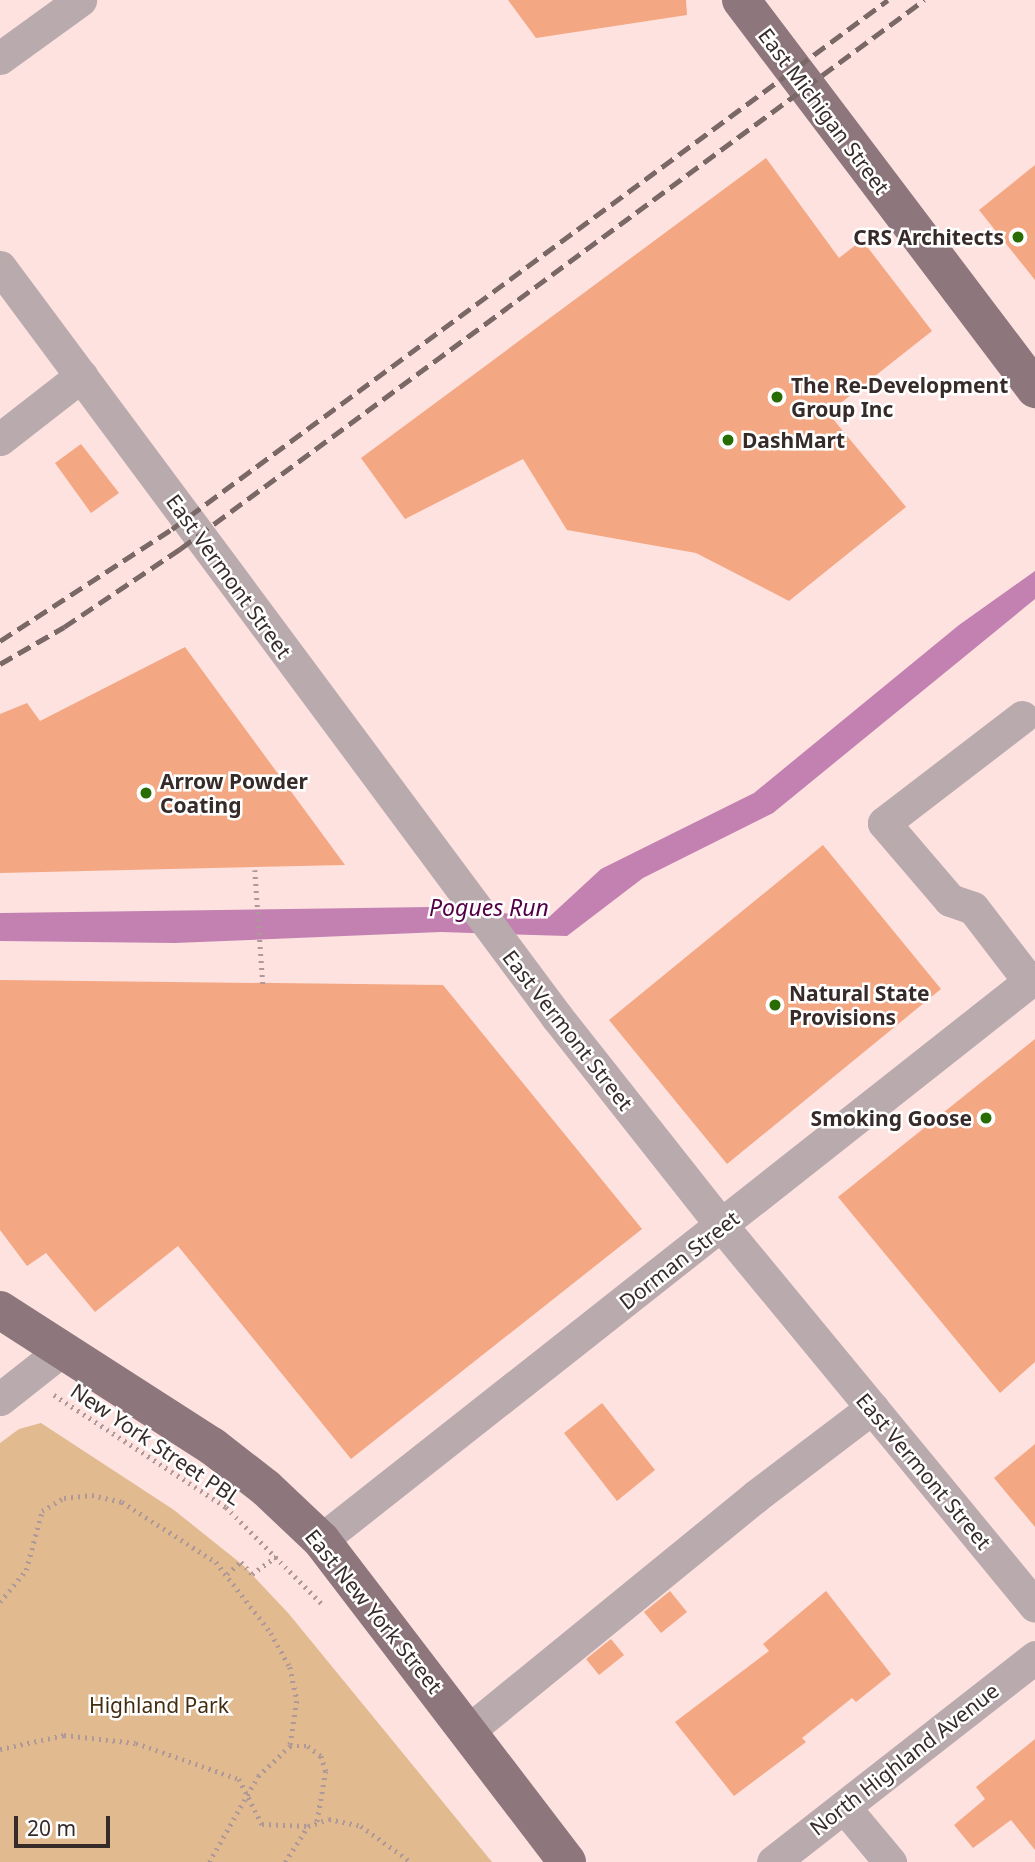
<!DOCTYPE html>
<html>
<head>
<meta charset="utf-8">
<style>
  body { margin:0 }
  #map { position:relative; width:1035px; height:1862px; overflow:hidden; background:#fee2e0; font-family:"Noto Sans",sans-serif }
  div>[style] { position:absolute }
  .green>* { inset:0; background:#e1ba90 }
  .water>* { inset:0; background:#c381b2 }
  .building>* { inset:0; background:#f4a783 }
  .path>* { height:4.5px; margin-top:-2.25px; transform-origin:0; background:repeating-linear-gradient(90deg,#af9998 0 2px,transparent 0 7px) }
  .minor>* { height:33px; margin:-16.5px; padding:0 16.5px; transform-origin:16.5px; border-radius:16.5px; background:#b9aaae }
  .major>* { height:38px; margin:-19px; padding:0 19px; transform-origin:19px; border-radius:19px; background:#8e767d }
  .rail>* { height:5px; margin-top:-2.5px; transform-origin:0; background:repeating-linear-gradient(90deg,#796866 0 14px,transparent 0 21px) }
  .dots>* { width:19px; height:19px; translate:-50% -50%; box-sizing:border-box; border:4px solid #fff; border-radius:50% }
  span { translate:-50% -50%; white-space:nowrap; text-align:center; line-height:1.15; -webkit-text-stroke:5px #fff; paint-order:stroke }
  .street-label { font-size:21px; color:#372b2a }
  .poi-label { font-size:21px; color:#372b2a; font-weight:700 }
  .right { translate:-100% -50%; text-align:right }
  .left { translate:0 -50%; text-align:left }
  .park-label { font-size:21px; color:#432c10 }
  .water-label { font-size:23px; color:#530047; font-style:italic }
  .scale { position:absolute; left:14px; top:1816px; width:96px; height:32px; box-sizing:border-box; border:4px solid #372b2a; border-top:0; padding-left:9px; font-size:21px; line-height:24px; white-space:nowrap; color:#372b2a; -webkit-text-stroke:5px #fff; paint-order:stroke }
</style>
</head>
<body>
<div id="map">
  <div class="green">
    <i style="clip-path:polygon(41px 1423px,174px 1510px,244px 1566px,289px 1614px,492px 1862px,0 1862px,0 1443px,19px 1429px)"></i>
  </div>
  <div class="water">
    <i style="clip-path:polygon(1035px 571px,1035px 599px,773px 813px,643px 878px,567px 936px,441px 932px,175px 943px,0 941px,0 913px,431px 907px,549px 917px,601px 869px,754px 793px,959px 625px)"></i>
  </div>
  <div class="building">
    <i style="clip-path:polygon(508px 0,686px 0,687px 15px,536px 38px)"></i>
    <i style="clip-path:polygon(766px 158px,839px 258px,862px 240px,932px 331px,828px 413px,906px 507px,789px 601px,696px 553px,567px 530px,523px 459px,405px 519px,361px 458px)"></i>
    <i style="clip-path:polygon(1035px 165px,1035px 280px,979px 210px)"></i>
    <i style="clip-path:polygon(81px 444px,119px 493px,91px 513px,55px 463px)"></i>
    <i style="clip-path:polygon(185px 647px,345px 865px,0 873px,0 714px,27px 703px,40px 721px)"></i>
    <i style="clip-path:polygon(823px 845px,941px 989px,727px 1164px,609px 1020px)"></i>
    <i style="clip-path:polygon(0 980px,443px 985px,642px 1229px,351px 1459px,178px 1246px,95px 1312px,46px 1253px,27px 1266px,0 1230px)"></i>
    <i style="clip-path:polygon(1035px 1039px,1035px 1362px,1000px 1393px,838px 1197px)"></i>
    <i style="clip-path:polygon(602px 1403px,655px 1470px,617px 1501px,564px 1433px)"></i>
    <i style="clip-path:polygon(1035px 1444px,1035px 1527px,994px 1478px)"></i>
    <i style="clip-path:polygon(670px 1591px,687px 1612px,661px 1633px,644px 1612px)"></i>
    <i style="clip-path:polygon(826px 1591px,891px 1674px,856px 1702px,852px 1698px,802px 1738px,806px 1742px,734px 1796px,675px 1722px,769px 1651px,763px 1644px)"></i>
    <i style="clip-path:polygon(611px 1639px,624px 1655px,599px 1675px,586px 1659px)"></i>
    <i style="clip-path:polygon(1035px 1739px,1035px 1850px,1011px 1820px,973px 1848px,954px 1825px,985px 1799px,976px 1787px)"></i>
  </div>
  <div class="path">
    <i style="left:255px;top:870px;width:115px;rotate:86deg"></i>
    <i style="left:54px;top:1395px;width:205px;rotate:33.1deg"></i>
    <i style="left:226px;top:1507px;width:136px;rotate:45.3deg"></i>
    <i style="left:227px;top:1574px;width:18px;rotate:-41deg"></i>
    <i style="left:241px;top:1562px;width:16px;rotate:47deg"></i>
    <i style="left:252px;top:1574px;width:34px;rotate:-36deg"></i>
    <i style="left:0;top:1602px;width:41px;rotate:-50.9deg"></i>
    <i style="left:26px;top:1570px;width:61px;rotate:-74.8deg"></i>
    <i style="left:42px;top:1511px;width:26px;rotate:-31deg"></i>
    <i style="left:64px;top:1498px;width:28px;rotate:-6deg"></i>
    <i style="left:92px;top:1495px;width:31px;rotate:13deg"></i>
    <i style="left:122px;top:1502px;width:112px;rotate:32.6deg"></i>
    <i style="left:216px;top:1562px;width:90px;rotate:52.2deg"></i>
    <i style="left:271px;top:1633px;width:39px;rotate:61deg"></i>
    <i style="left:290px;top:1667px;width:35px;rotate:78deg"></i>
    <i style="left:297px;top:1701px;width:46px;rotate:98.8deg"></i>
    <i style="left:0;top:1749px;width:66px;rotate:-12.3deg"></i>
    <i style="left:64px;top:1735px;width:72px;rotate:6.3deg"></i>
    <i style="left:136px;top:1743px;width:109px;rotate:19.3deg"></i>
    <i style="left:239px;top:1779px;width:51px;rotate:62.9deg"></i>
    <i style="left:262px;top:1824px;width:46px;rotate:2.5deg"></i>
    <i style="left:209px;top:1862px;width:99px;rotate:-60.3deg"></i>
    <i style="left:258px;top:1776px;width:44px;rotate:-43.2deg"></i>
    <i style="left:290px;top:1746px;width:18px"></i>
    <i style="left:308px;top:1746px;width:16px;rotate:38deg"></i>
    <i style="left:321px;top:1756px;width:16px;rotate:72deg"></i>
    <i style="left:326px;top:1771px;width:53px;rotate:99.8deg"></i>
    <i style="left:285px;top:1862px;width:43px;rotate:-57.4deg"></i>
    <i style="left:308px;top:1826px;width:22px;rotate:-18deg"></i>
    <i style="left:329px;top:1819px;width:33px;rotate:12deg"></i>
    <i style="left:361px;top:1826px;width:62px;rotate:35.8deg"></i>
  </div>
  <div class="minor">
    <i style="left:0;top:58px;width:99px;rotate:-35.9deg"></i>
    <i style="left:0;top:267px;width:934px;rotate:53.4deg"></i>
    <i style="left:557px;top:1017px;width:266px;rotate:51.7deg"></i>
    <i style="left:722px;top:1226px;width:492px;rotate:50.5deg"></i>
    <i style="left:0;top:439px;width:103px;rotate:-37.9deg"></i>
    <i style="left:1022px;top:717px;width:174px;rotate:142.5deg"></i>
    <i style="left:884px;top:823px;width:101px;rotate:49.4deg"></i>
    <i style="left:950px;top:900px;width:24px;rotate:19deg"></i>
    <i style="left:973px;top:908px;width:92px;rotate:52.5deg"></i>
    <i style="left:0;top:1399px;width:79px;rotate:-38.3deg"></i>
    <i style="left:321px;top:1540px;width:909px;rotate:-38.26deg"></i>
    <i style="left:468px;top:1731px;width:372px;rotate:-39.2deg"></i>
    <i style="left:756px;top:1496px;width:146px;rotate:-37.2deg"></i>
    <i style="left:844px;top:1807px;width:72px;rotate:50.1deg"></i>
    <i style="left:773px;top:1862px;width:333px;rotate:-38deg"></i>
  </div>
  <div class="major">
    <i style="left:741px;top:0;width:488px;rotate:52.9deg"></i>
    <i style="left:0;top:1310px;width:252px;rotate:32.7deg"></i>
    <i style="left:212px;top:1446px;width:68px;rotate:37.9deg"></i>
    <i style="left:266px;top:1488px;width:76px;rotate:43.4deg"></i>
    <i style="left:321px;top:1540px;width:405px;rotate:52.6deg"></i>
  </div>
  <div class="rail">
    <i style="left:0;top:641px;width:205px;rotate:-33.1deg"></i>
    <i style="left:172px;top:529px;width:890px;rotate:-36.46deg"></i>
    <i style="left:0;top:664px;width:74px;rotate:-30deg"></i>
    <i style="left:64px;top:627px;width:140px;rotate:-33.9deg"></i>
    <i style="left:180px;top:549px;width:925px;rotate:-36.42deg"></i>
  </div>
  <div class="dots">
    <i style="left:1018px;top:237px;background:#296c03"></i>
    <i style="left:777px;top:397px;background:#296c03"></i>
    <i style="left:728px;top:440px;background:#296c03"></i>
    <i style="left:146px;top:793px;background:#296c03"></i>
    <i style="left:775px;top:1005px;background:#296c03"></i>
    <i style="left:986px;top:1118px;background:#296c03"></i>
  </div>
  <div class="street-label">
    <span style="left:824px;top:111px;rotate:53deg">East Michigan Street</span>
    <span style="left:229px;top:576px;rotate:54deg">East Vermont Street</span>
    <span style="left:568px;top:1030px;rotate:52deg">East Vermont Street</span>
    <span style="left:679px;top:1260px;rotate:-38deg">Dorman Street</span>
    <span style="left:156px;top:1444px;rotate:34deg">New York Street PBL</span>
    <span style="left:924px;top:1471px;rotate:50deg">East Vermont Street</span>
    <span style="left:374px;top:1611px;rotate:51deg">East New York Street</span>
    <span style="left:904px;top:1759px;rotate:-38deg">North Highland Avenue</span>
  </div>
  <div class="poi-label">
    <span class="right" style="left:1004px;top:237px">CRS Architects</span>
    <span class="left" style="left:791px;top:397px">The Re-Development<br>Group Inc</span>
    <span class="left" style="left:742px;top:440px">DashMart</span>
    <span class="left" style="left:160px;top:793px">Arrow Powder<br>Coating</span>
    <span class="left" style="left:789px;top:1005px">Natural State<br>Provisions</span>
    <span class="right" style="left:972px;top:1118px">Smoking Goose</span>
  </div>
  <div class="park-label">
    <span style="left:159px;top:1705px">Highland Park</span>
  </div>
  <div class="water-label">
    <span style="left:489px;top:907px">Pogues Run</span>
  </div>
  <div class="scale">20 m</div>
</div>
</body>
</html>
